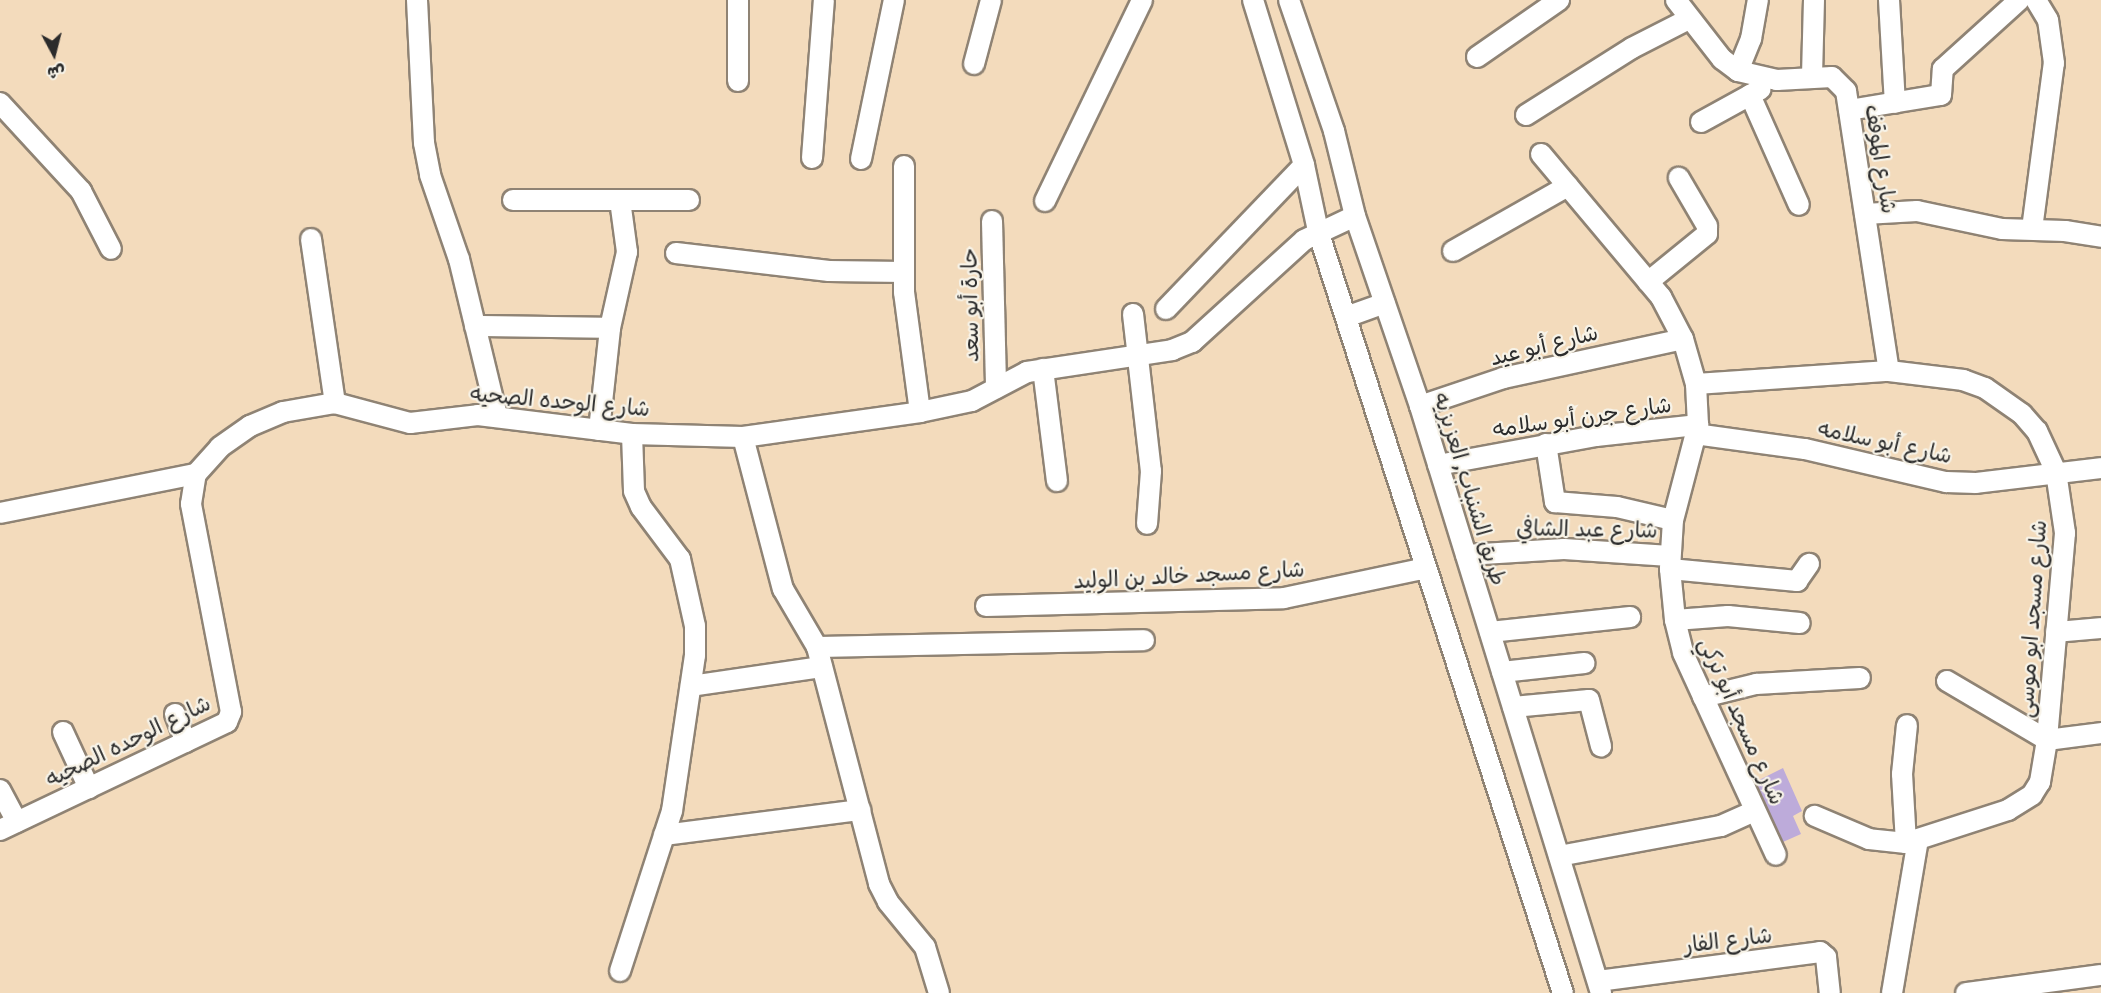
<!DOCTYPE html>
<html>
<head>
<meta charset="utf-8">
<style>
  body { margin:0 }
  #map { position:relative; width:2101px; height:993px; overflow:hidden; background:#f3dbbc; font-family:Sriracha,"Playpen Sans Arabic",sans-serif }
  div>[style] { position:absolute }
  .building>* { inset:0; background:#bdabda }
  .roads { filter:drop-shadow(2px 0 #8f8374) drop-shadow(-2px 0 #8f8374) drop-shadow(0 2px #8f8374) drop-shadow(0 -2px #8f8374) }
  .minor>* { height:20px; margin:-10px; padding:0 10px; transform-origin:10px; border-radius:10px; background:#fff }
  span { translate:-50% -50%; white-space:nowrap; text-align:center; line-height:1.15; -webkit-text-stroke:4.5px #f7f3e8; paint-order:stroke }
  .street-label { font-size:22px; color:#2b2b2b }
  .north { position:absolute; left:24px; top:24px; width:60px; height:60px; -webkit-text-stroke:4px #f7f3e8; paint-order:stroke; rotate:173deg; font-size:16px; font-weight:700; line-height:24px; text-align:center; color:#2b2b2b }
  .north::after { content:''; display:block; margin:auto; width:21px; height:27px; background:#2b2b2b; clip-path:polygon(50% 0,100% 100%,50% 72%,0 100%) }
</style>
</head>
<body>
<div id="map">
  <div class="building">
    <i style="clip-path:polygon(1783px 768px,1802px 811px,1793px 816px,1801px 834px,1783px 842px,1755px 782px)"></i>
  </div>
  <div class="roads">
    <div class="minor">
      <i style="left:417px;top:0;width:143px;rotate:87.2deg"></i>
      <i style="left:424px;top:143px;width:33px;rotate:79deg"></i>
      <i style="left:430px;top:175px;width:89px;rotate:71deg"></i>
      <i style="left:459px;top:259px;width:162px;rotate:76.4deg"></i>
      <i style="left:738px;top:0;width:81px;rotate:90deg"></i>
      <i style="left:1253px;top:0;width:173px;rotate:72.8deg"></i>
      <i style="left:1304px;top:165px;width:67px;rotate:78deg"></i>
      <i style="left:1318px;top:231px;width:800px;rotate:72.18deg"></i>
      <i style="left:1289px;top:0;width:139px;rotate:71deg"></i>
      <i style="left:1334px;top:131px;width:88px;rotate:76.1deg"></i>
      <i style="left:1355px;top:216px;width:201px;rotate:71.1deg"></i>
      <i style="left:1420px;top:406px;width:614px;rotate:72.86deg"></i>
      <i style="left:1676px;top:0;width:75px;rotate:52.1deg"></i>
      <i style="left:1722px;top:59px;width:20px;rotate:37deg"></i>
      <i style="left:1738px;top:71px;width:40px;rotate:13deg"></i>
      <i style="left:1777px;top:80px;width:55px;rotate:-3.1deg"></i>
      <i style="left:1832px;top:77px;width:20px;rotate:45deg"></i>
      <i style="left:1846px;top:91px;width:283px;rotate:81.3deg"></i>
      <i style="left:1889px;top:0;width:103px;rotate:86.7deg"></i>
      <i style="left:1477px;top:57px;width:100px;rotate:-34.8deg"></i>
      <i style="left:974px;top:64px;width:66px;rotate:-75.1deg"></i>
      <i style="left:1738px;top:71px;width:35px;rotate:-68deg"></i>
      <i style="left:1751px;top:39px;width:40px;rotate:-80deg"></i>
      <i style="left:1812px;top:76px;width:76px;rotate:-88.5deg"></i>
      <i style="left:1750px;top:95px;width:120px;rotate:66deg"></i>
      <i style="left:0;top:103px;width:120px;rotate:47.4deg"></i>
      <i style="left:81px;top:191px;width:65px;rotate:62.7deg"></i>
      <i style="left:1849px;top:110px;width:93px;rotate:-9.3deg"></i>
      <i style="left:1941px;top:95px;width:26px;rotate:-86deg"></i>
      <i style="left:1943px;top:69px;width:103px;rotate:-42.2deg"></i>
      <i style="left:1526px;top:115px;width:125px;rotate:-32.3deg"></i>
      <i style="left:1632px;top:48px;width:64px;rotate:-27deg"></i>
      <i style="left:1701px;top:122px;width:68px;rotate:-28.8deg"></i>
      <i style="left:1541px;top:154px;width:187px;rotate:50deg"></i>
      <i style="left:1661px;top:297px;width:47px;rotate:62.4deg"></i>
      <i style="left:1683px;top:339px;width:47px;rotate:73.9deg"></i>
      <i style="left:1696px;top:384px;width:41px;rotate:87.2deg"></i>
      <i style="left:1698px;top:425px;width:98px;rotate:104.7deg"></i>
      <i style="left:1673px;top:520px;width:49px;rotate:93.5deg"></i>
      <i style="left:1670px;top:569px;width:51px;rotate:84.4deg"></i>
      <i style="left:1675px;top:620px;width:34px;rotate:76deg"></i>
      <i style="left:1683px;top:653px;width:222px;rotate:65.3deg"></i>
      <i style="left:812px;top:158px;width:158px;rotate:-85.7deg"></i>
      <i style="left:861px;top:159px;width:162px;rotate:-78.3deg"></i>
      <i style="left:904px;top:166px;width:126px;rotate:90deg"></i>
      <i style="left:904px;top:292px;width:121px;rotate:82.4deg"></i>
      <i style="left:513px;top:200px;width:176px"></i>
      <i style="left:1045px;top:201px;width:223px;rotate:-64.2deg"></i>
      <i style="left:1865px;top:214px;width:52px;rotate:-3.3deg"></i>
      <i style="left:1917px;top:211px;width:87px;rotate:12deg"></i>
      <i style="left:2002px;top:229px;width:63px;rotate:1.8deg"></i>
      <i style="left:2065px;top:231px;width:36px;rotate:9deg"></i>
      <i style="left:992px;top:221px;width:167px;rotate:88.6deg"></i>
      <i style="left:2032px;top:229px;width:167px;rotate:-82.5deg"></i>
      <i style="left:2054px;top:63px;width:43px;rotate:-97.9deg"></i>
      <i style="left:2048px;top:20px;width:23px;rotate:-121deg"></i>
      <i style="left:311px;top:239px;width:166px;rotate:81.7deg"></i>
      <i style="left:1453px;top:251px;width:132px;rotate:-29.5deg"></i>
      <i style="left:676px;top:253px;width:154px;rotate:6.7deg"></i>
      <i style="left:829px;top:271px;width:75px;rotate:0.8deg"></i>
      <i style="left:1648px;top:282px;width:76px;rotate:-39.1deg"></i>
      <i style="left:1707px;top:234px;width:8px;rotate:-90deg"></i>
      <i style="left:1707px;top:226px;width:56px;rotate:-120.3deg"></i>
      <i style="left:1166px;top:309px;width:199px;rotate:-46.2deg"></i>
      <i style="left:1133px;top:314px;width:158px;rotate:83.5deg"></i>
      <i style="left:1151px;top:471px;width:53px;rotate:94.3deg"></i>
      <i style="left:1346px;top:317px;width:41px;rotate:-19.7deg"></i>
      <i style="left:475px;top:326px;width:135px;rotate:0.8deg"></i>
      <i style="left:1043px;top:369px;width:113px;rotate:82.9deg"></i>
      <i style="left:1696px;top:384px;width:193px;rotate:-3.9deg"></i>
      <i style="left:1889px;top:371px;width:75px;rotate:6.9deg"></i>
      <i style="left:1963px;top:380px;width:23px;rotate:20deg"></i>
      <i style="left:1985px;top:388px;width:45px;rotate:35.1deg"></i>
      <i style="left:2022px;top:414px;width:23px;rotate:49deg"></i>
      <i style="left:2037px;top:431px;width:45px;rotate:65.1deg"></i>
      <i style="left:2056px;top:472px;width:62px;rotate:81.6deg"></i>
      <i style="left:2065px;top:533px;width:208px;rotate:95deg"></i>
      <i style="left:2047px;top:740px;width:43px;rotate:99.5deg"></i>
      <i style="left:2040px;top:782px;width:15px;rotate:122deg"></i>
      <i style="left:2032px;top:795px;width:28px;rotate:148deg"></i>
      <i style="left:2008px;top:810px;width:107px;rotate:162.1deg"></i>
      <i style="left:1906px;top:843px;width:37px;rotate:-174deg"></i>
      <i style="left:1869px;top:839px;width:59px;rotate:-156.9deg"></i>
      <i style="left:1420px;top:406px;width:88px;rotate:-18.6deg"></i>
      <i style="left:1503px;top:378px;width:184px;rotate:-12.2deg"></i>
      <i style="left:599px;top:430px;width:103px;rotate:-83.8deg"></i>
      <i style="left:610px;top:328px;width:78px;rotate:-77.4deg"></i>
      <i style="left:627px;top:252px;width:52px;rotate:-97.7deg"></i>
      <i style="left:1695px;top:434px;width:111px;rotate:7.8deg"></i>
      <i style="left:1805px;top:449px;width:145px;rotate:13.2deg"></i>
      <i style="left:1946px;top:482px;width:30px;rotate:2deg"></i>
      <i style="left:1976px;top:483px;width:126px;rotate:-6.8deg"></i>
      <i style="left:743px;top:437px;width:157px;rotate:75.3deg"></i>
      <i style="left:783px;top:589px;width:67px;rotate:59.6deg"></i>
      <i style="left:817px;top:647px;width:245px;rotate:75.3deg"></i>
      <i style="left:879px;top:884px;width:20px;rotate:63deg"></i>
      <i style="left:888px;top:902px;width:58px;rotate:50.6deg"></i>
      <i style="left:925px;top:947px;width:48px;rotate:73.1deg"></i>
      <i style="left:1546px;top:444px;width:59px;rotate:81.2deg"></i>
      <i style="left:1555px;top:502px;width:62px;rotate:4.6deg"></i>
      <i style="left:1617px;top:507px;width:57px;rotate:13.1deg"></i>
      <i style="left:1438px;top:465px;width:161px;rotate:-10.4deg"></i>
      <i style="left:1596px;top:436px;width:103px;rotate:-6.2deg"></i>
      <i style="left:0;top:513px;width:200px;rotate:-11.3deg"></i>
      <i style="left:1466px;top:555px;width:98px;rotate:-3.5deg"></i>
      <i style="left:1564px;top:549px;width:106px;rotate:3.8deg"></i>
      <i style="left:1670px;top:569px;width:128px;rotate:5.4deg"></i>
      <i style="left:1797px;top:581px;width:21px;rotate:-55deg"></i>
      <i style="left:986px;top:606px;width:298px;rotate:-1.5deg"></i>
      <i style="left:1284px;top:598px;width:145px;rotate:-11.9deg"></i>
      <i style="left:1675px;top:620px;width:53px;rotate:-4.3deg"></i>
      <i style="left:1728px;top:616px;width:72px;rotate:5.6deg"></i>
      <i style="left:1490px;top:632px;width:141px;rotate:-6.1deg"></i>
      <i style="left:2056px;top:632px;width:45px;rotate:-5.1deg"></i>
      <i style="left:817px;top:647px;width:327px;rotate:-1.2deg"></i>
      <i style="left:1502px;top:672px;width:83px;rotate:-6.2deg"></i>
      <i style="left:1947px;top:681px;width:116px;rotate:30.5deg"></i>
      <i style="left:2047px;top:740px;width:54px;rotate:-7.4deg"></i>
      <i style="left:691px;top:686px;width:132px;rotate:-8.3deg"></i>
      <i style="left:1703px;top:697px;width:55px;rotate:-13.8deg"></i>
      <i style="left:1756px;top:684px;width:104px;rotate:-3.3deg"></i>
      <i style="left:1513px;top:707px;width:76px;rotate:-5.3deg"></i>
      <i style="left:1589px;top:700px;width:48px;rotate:75.4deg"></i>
      <i style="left:175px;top:714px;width:30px;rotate:69deg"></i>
      <i style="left:63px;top:732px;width:62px;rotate:65.1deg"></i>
      <i style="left:0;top:790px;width:36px;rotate:62deg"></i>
      <i style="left:0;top:830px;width:251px;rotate:-25.4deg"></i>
      <i style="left:227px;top:722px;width:11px;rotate:-68deg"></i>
      <i style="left:231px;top:712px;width:212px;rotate:-100.9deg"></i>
      <i style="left:191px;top:504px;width:30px;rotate:-81deg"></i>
      <i style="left:196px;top:474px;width:36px;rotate:-48deg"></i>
      <i style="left:220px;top:447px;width:37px;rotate:-35deg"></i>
      <i style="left:250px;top:426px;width:36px;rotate:-23deg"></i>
      <i style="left:283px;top:412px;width:53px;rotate:-9.8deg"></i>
      <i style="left:335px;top:403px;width:78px;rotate:14.9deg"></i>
      <i style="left:410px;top:423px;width:68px;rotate:-6.7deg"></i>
      <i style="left:478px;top:415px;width:155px;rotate:7deg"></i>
      <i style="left:632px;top:434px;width:111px;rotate:1.5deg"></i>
      <i style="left:743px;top:437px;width:179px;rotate:-8deg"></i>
      <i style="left:920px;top:412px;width:53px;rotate:-11.9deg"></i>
      <i style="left:972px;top:401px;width:62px;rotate:-27.8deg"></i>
      <i style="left:1027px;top:372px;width:147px;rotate:-8.6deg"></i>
      <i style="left:1172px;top:350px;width:22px;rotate:-22deg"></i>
      <i style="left:1192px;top:342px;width:151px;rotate:-42.3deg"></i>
      <i style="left:1304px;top:240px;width:56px;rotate:-25.2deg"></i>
      <i style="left:664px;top:835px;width:198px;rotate:-7.3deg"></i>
      <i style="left:1906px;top:843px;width:69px;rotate:-93.3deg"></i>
      <i style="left:1902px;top:774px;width:49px;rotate:-84.2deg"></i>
      <i style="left:1559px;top:856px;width:165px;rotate:-10.5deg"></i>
      <i style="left:1721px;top:826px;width:37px;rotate:-24deg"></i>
      <i style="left:620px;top:971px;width:168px;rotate:-72deg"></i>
      <i style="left:672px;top:811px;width:158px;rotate:-81.6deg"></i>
      <i style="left:695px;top:655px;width:29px;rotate:-90deg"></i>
      <i style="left:695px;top:626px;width:69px;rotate:-102.6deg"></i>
      <i style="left:680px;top:559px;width:65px;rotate:-126.9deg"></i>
      <i style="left:641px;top:507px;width:17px;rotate:-114deg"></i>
      <i style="left:634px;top:491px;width:57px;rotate:-92deg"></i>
      <i style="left:1598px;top:981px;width:224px;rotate:-7.4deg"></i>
      <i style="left:1820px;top:952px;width:8px;rotate:40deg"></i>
      <i style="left:1826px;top:957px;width:36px;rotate:84deg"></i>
      <i style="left:1892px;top:993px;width:155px;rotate:-80.4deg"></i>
      <i style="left:1966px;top:993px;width:136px;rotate:-7.6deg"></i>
    </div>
  </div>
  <div class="street-label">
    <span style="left:1881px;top:159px;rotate:81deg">شارع الموقف</span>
    <span style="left:970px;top:305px;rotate:-91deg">حارة أبو سعد</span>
    <span style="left:1544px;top:345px;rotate:-14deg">شارع أبو عيد</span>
    <span style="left:560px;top:401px;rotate:5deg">شارع الوحده الصحيه</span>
    <span style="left:1582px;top:417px;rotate:-8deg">شارع جرن أبو سلامه</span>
    <span style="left:1885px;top:442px;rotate:12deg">شارع أبو سلامه</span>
    <span style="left:1470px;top:489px;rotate:73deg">طريق الشنباب, العزيزيه</span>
    <span style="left:1587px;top:529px;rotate:1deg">شارع عبد الشافي</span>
    <span style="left:1189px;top:575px;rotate:-3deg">شارع مسجد خالد بن الوليد</span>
    <span style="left:2032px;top:619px;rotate:-86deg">شارع مسجد ابو موسى</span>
    <span style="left:1742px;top:721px;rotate:66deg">شارع مسجد أبو تركي</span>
    <span style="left:128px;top:741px;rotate:-26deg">شارع الوحده الصحيه</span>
    <span style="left:1728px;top:940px;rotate:-7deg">شارع الفار</span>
  </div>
  <div class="north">ش</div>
</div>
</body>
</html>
